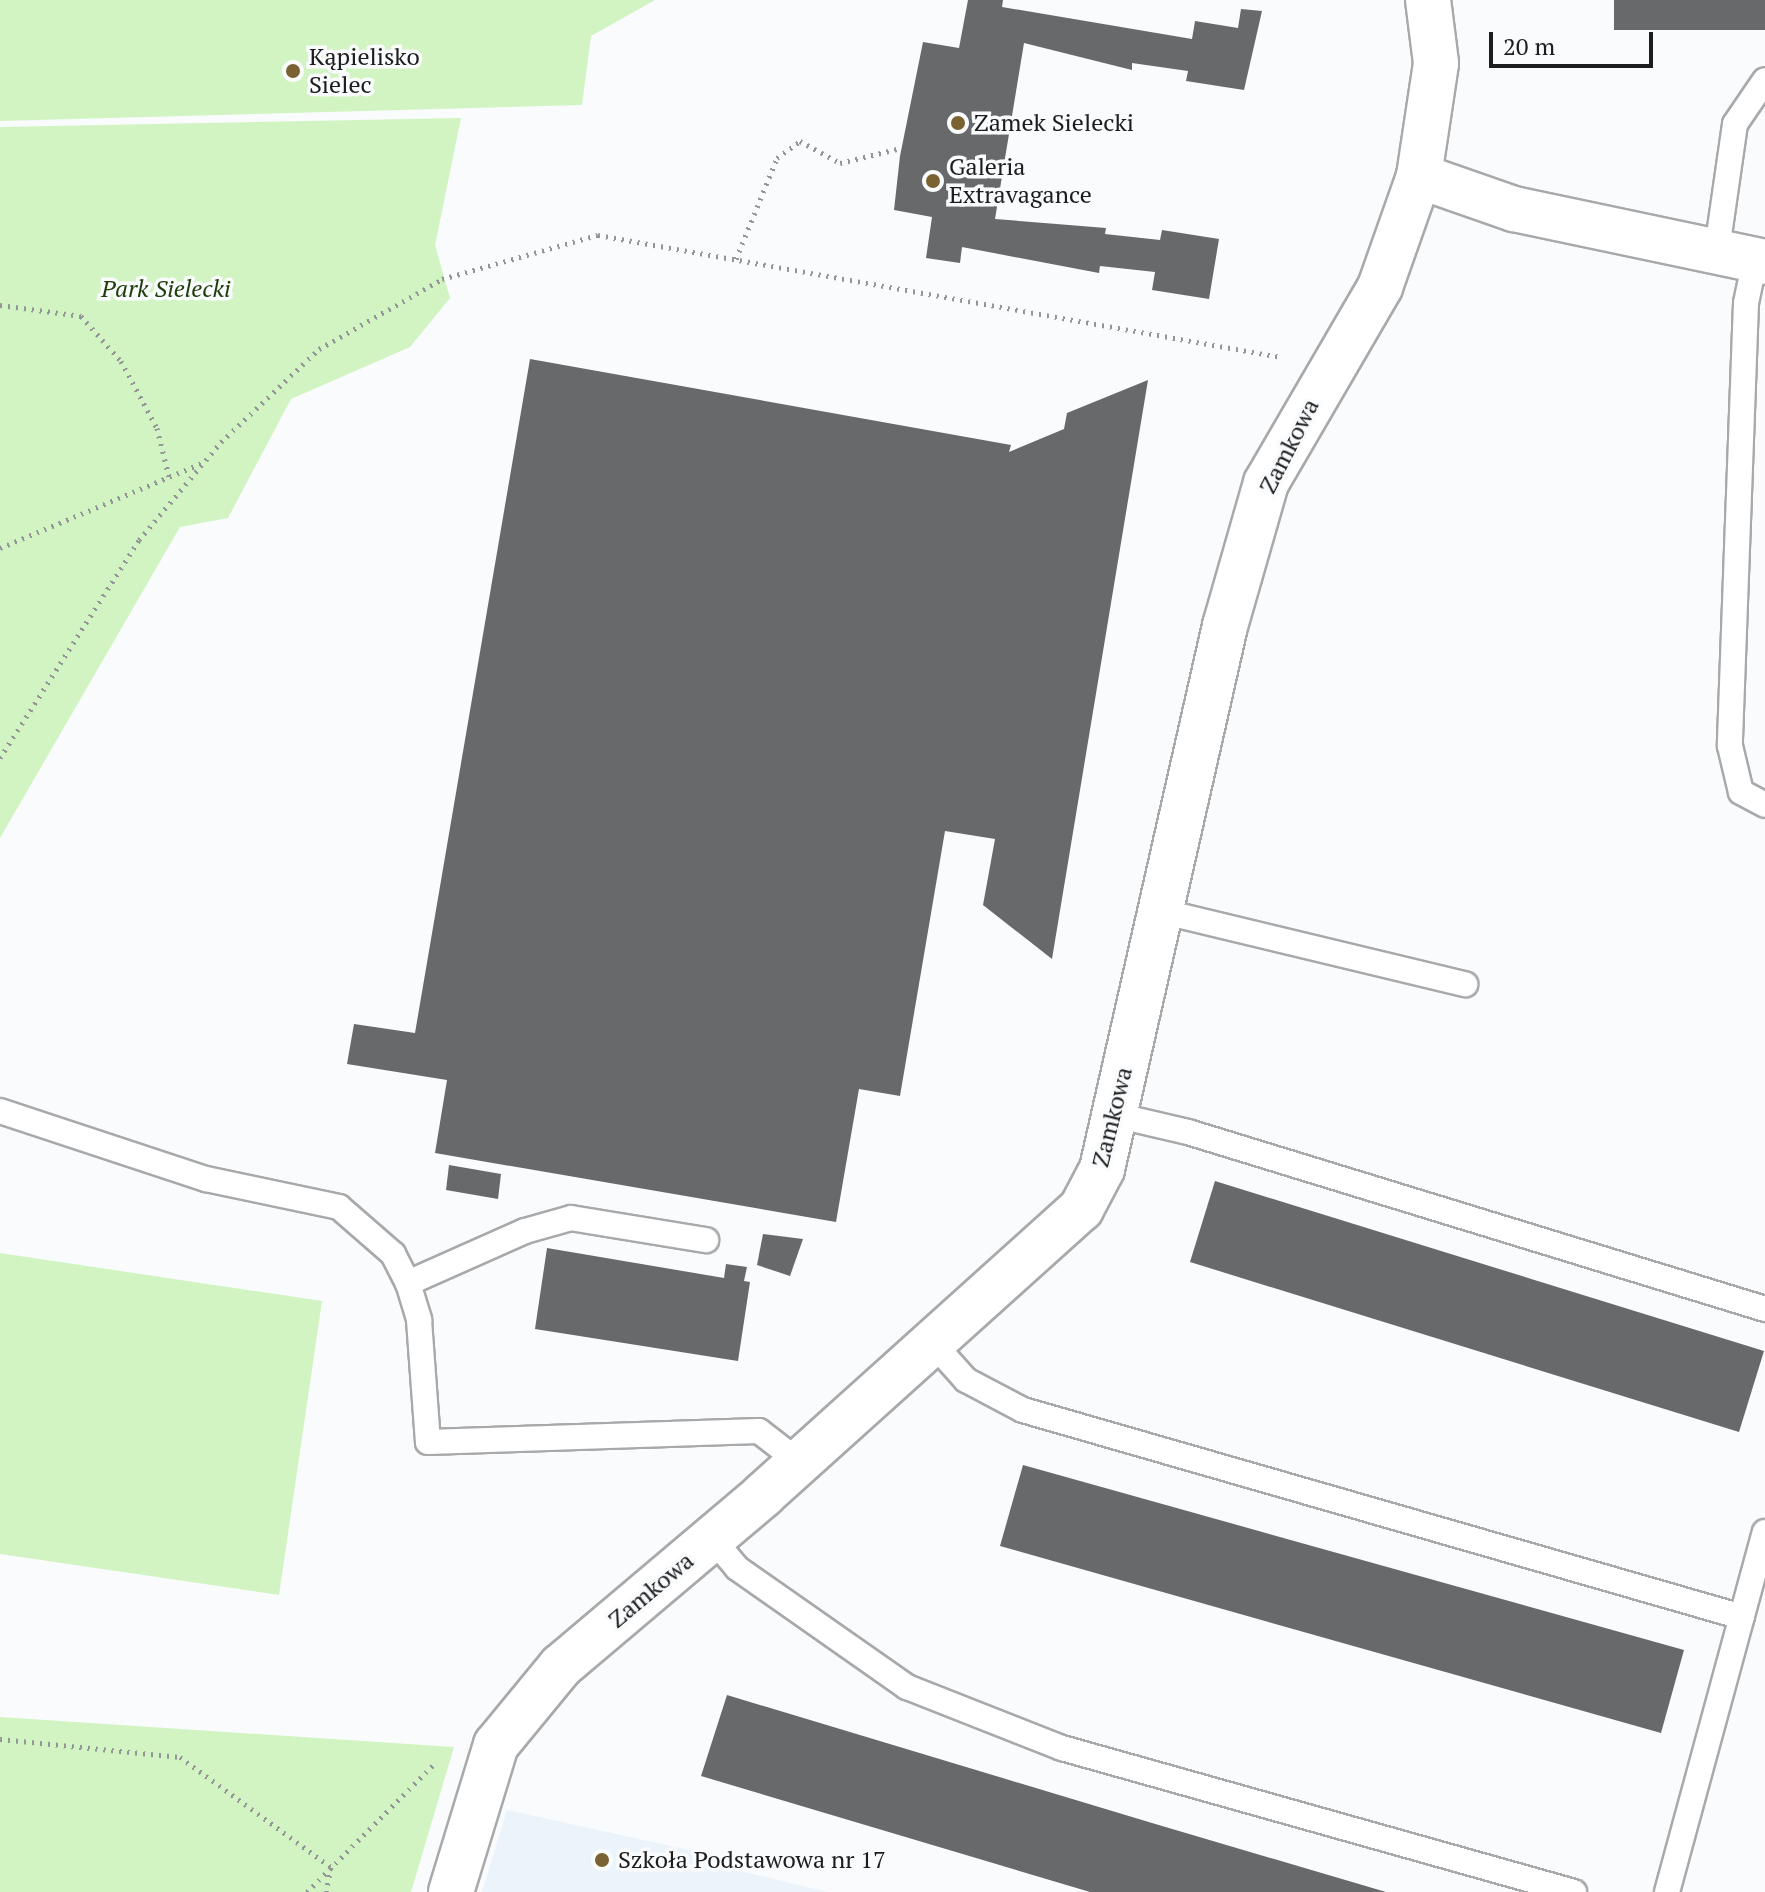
<!DOCTYPE html>
<html>
<head>
<meta charset="utf-8">
<style>
  body { margin:0 }
  #map { position:relative; width:1765px; height:1892px; overflow:hidden; background:#f9fbfc; font-family:"PT Serif",serif }
  div>[style] { position:absolute }
  .built>* { inset:0; background:#ebf3fb }
  .green>* { inset:0; background:#d2f4c3 }
  .building>* { inset:0; background:#67696a }
  .path>* { height:5px; margin-top:-2.5px; transform-origin:0; background:repeating-linear-gradient(90deg,#939596 0 2px,transparent 0 8px) }
  .roads { filter:drop-shadow(2px 0 #a8a9ab) drop-shadow(-2px 0 #a8a9ab) drop-shadow(0 2px #a8a9ab) drop-shadow(0 -2px #a8a9ab) }
  .lane>* { height:24px; margin:-12px; padding:0 12px; transform-origin:12px; border-radius:12px; background:#fff }
  .street>* { height:44px; margin:-22px; padding:0 22px; transform-origin:22px; border-radius:22px; background:#fff }
  .dots>* { width:22px; height:22px; translate:-50% -50%; box-sizing:border-box; border:4px solid #f9fbfc; border-radius:50% }
  span { translate:-50% -50%; white-space:nowrap; text-align:center; line-height:1.15; -webkit-text-stroke:7px #f9fbfc; paint-order:stroke }
  .poi-label { font-size:24px; color:#1c1d1e }
  .left { translate:0 -50%; text-align:left }
  .park-label { font-size:24px; color:#1e3d0b; font-style:italic }
  .street-label { font-size:24px; color:#1c1d1e }
  .scale { position:absolute; left:1489px; top:32px; width:164px; height:36px; box-sizing:border-box; border:4px solid #1c1d1e; border-top:0; padding-left:10px; font-size:24px; line-height:28px; white-space:nowrap; color:#1c1d1e; -webkit-text-stroke:6px #f9fbfc; paint-order:stroke }
</style>
</head>
<body>
<div id="map">
  <div class="built">
    <i style="clip-path:polygon(507px 1810px,693px 1851px,731px 1869px,828px 1892px,482px 1892px)"></i>
  </div>
  <div class="green">
    <i style="clip-path:polygon(0 0,655px 0,591px 36px,582px 105px,0 121px)"></i>
    <i style="clip-path:polygon(461px 118px,435px 245px,450px 298px,410px 347px,291px 399px,228px 518px,180px 527px,0 838px,0 127px)"></i>
    <i style="clip-path:polygon(0 1253px,322px 1301px,279px 1595px,0 1554px)"></i>
    <i style="clip-path:polygon(0 1717px,454px 1747px,411px 1892px,0 1892px)"></i>
  </div>
  <div class="building">
    <i style="clip-path:polygon(968px 0,1003px 0,1002px 7px,1192px 39px,1195px 21px,1238px 28px,1241px 9px,1262px 11px,1244px 90px,1186px 81px,1188px 71px,1132px 63px,1132px 70px,1024px 43px,995px 219px,1106px 228px,1105px 234px,1160px 240px,1162px 230px,1219px 239px,1209px 299px,1152px 290px,1155px 272px,1100px 266px,1099px 273px,962px 247px,960px 263px,926px 258px,932px 217px,894px 210px,900px 156px,923px 42px,959px 48px)"></i>
    <i style="clip-path:polygon(1614px 0,1765px 0,1765px 30px,1614px 30px)"></i>
    <i style="clip-path:polygon(530px 359px,1011px 445px,1009px 452px,1064px 429px,1067px 413px,1148px 380px,1052px 959px,983px 905px,995px 839px,945px 831px,900px 1096px,859px 1089px,836px 1222px,435px 1153px,447px 1080px,347px 1064px,354px 1024px,415px 1033px)"></i>
    <i style="clip-path:polygon(449px 1165px,501px 1174px,498px 1199px,446px 1190px)"></i>
    <i style="clip-path:polygon(1215px 1181px,1764px 1351px,1739px 1432px,1190px 1262px)"></i>
    <i style="clip-path:polygon(763px 1234px,803px 1239px,790px 1276px,757px 1265px)"></i>
    <i style="clip-path:polygon(547px 1248px,724px 1278px,726px 1264px,747px 1267px,744px 1281px,750px 1282px,738px 1361px,535px 1329px)"></i>
    <i style="clip-path:polygon(1023px 1465px,1684px 1650px,1661px 1733px,1000px 1546px)"></i>
    <i style="clip-path:polygon(727px 1695px,1152px 1823px,1386px 1892px,1090px 1892px,701px 1776px)"></i>
  </div>
  <div class="path">
    <i style="left:736px;top:259px;width:109px;rotate:-67.9deg"></i>
    <i style="left:777px;top:158px;width:29px;rotate:-36deg"></i>
    <i style="left:800px;top:141px;width:46px;rotate:28.8deg"></i>
    <i style="left:840px;top:163px;width:63px;rotate:-13.8deg"></i>
    <i style="left:0;top:305px;width:82px;rotate:7.7deg"></i>
    <i style="left:81px;top:316px;width:60px;rotate:48.4deg"></i>
    <i style="left:121px;top:361px;width:76px;rotate:61.8deg"></i>
    <i style="left:157px;top:428px;width:50px;rotate:76.2deg"></i>
    <i style="left:0;top:548px;width:219px;rotate:-22.8deg"></i>
    <i style="left:0;top:758px;width:259px;rotate:-57.5deg"></i>
    <i style="left:139px;top:540px;width:128px;rotate:-50.1deg"></i>
    <i style="left:221px;top:442px;width:135px;rotate:-43.5deg"></i>
    <i style="left:319px;top:349px;width:142px;rotate:-29.6deg"></i>
    <i style="left:442px;top:279px;width:162px;rotate:-15.8deg"></i>
    <i style="left:598px;top:235px;width:694px;rotate:10.13deg"></i>
    <i style="left:0;top:1739px;width:181px;rotate:5.7deg"></i>
    <i style="left:180px;top:1757px;width:187px;rotate:36.1deg"></i>
    <i style="left:331px;top:1867px;width:25px;rotate:101deg"></i>
    <i style="left:307px;top:1892px;width:183px;rotate:-45.2deg"></i>
  </div>
  <div class="roads">
    <div class="lane">
      <i style="left:1716px;top:256px;width:133px;rotate:-81.8deg"></i>
      <i style="left:1735px;top:124px;width:53px;rotate:-55.7deg"></i>
      <i style="left:1755px;top:260px;width:44px;rotate:101.8deg"></i>
      <i style="left:1746px;top:303px;width:443px;rotate:92.1deg"></i>
      <i style="left:1730px;top:746px;width:47px;rotate:76.6deg"></i>
      <i style="left:1741px;top:792px;width:27px;rotate:28deg"></i>
      <i style="left:1160px;top:911px;width:314px;rotate:13.5deg"></i>
      <i style="left:0;top:1111px;width:217px;rotate:18.3deg"></i>
      <i style="left:206px;top:1179px;width:136px;rotate:11.9deg"></i>
      <i style="left:339px;top:1207px;width:72px;rotate:41deg"></i>
      <i style="left:393px;top:1254px;width:33px;rotate:63deg"></i>
      <i style="left:408px;top:1283px;width:39px;rotate:73deg"></i>
      <i style="left:419px;top:1320px;width:122px;rotate:85.8deg"></i>
      <i style="left:428px;top:1442px;width:331px;rotate:-1.9deg"></i>
      <i style="left:759px;top:1431px;width:51px;rotate:37.8deg"></i>
      <i style="left:1115px;top:1115px;width:75px;rotate:13.1deg"></i>
      <i style="left:1188px;top:1132px;width:604px;rotate:17.05deg"></i>
      <i style="left:408px;top:1283px;width:128px;rotate:-24deg"></i>
      <i style="left:525px;top:1231px;width:48px;rotate:-15.8deg"></i>
      <i style="left:571px;top:1218px;width:137px;rotate:9.3deg"></i>
      <i style="left:932px;top:1342px;width:51px;rotate:48.2deg"></i>
      <i style="left:966px;top:1380px;width:64px;rotate:27.8deg"></i>
      <i style="left:1023px;top:1410px;width:748px;rotate:16.06deg"></i>
      <i style="left:712px;top:1538px;width:39px;rotate:50deg"></i>
      <i style="left:737px;top:1568px;width:208px;rotate:35deg"></i>
      <i style="left:907px;top:1687px;width:167px;rotate:21.5deg"></i>
      <i style="left:1062px;top:1748px;width:532px;rotate:15.71deg"></i>
      <i style="left:1667px;top:1892px;width:373px;rotate:-74.8deg"></i>
    </div>
    <div class="street">
      <i style="left:1419px;top:176px;width:101px;rotate:19.2deg"></i>
      <i style="left:1514px;top:209px;width:257px;rotate:11.9deg"></i>
      <i style="left:451px;top:1892px;width:154px;rotate:-73deg"></i>
      <i style="left:496px;top:1745px;width:102px;rotate:-50.6deg"></i>
      <i style="left:561px;top:1666px;width:265px;rotate:-40.2deg"></i>
      <i style="left:763px;top:1495px;width:428px;rotate:-42deg"></i>
      <i style="left:1081px;top:1209px;width:45px;rotate:-62.3deg"></i>
      <i style="left:1102px;top:1169px;width:557px;rotate:-77.24deg"></i>
      <i style="left:1225px;top:626px;width:149px;rotate:-74deg"></i>
      <i style="left:1266px;top:483px;width:227px;rotate:-59.8deg"></i>
      <i style="left:1380px;top:287px;width:118px;rotate:-70.6deg"></i>
      <i style="left:1419px;top:176px;width:114px;rotate:-81.4deg"></i>
      <i style="left:1436px;top:63px;width:64px;rotate:-97.2deg"></i>
    </div>
  </div>
  <div class="dots">
    <i style="left:293px;top:71px;background:#7a6233"></i>
    <i style="left:958px;top:123px;background:#7a6233"></i>
    <i style="left:933px;top:181px;background:#7a6233"></i>
    <i style="left:602px;top:1860px;background:#7a6233"></i>
  </div>
  <div class="poi-label">
    <span class="left" style="left:309px;top:71px">Kąpielisko<br>Sielec</span>
    <span class="left" style="left:974px;top:123px">Zamek Sielecki</span>
    <span class="left" style="left:949px;top:181px">Galeria<br>Extravagance</span>
    <span class="left" style="left:618px;top:1860px">Szkoła Podstawowa nr 17</span>
  </div>
  <div class="park-label">
    <span style="left:166px;top:289px">Park Sielecki</span>
  </div>
  <div class="street-label">
    <span style="left:1289px;top:446px;rotate:-63deg">Zamkowa</span>
    <span style="left:1112px;top:1117px;rotate:-76deg">Zamkowa</span>
    <span style="left:651px;top:1590px;rotate:-40deg">Zamkowa</span>
  </div>
  <div class="scale">20 m</div>
</div>
</body>
</html>
